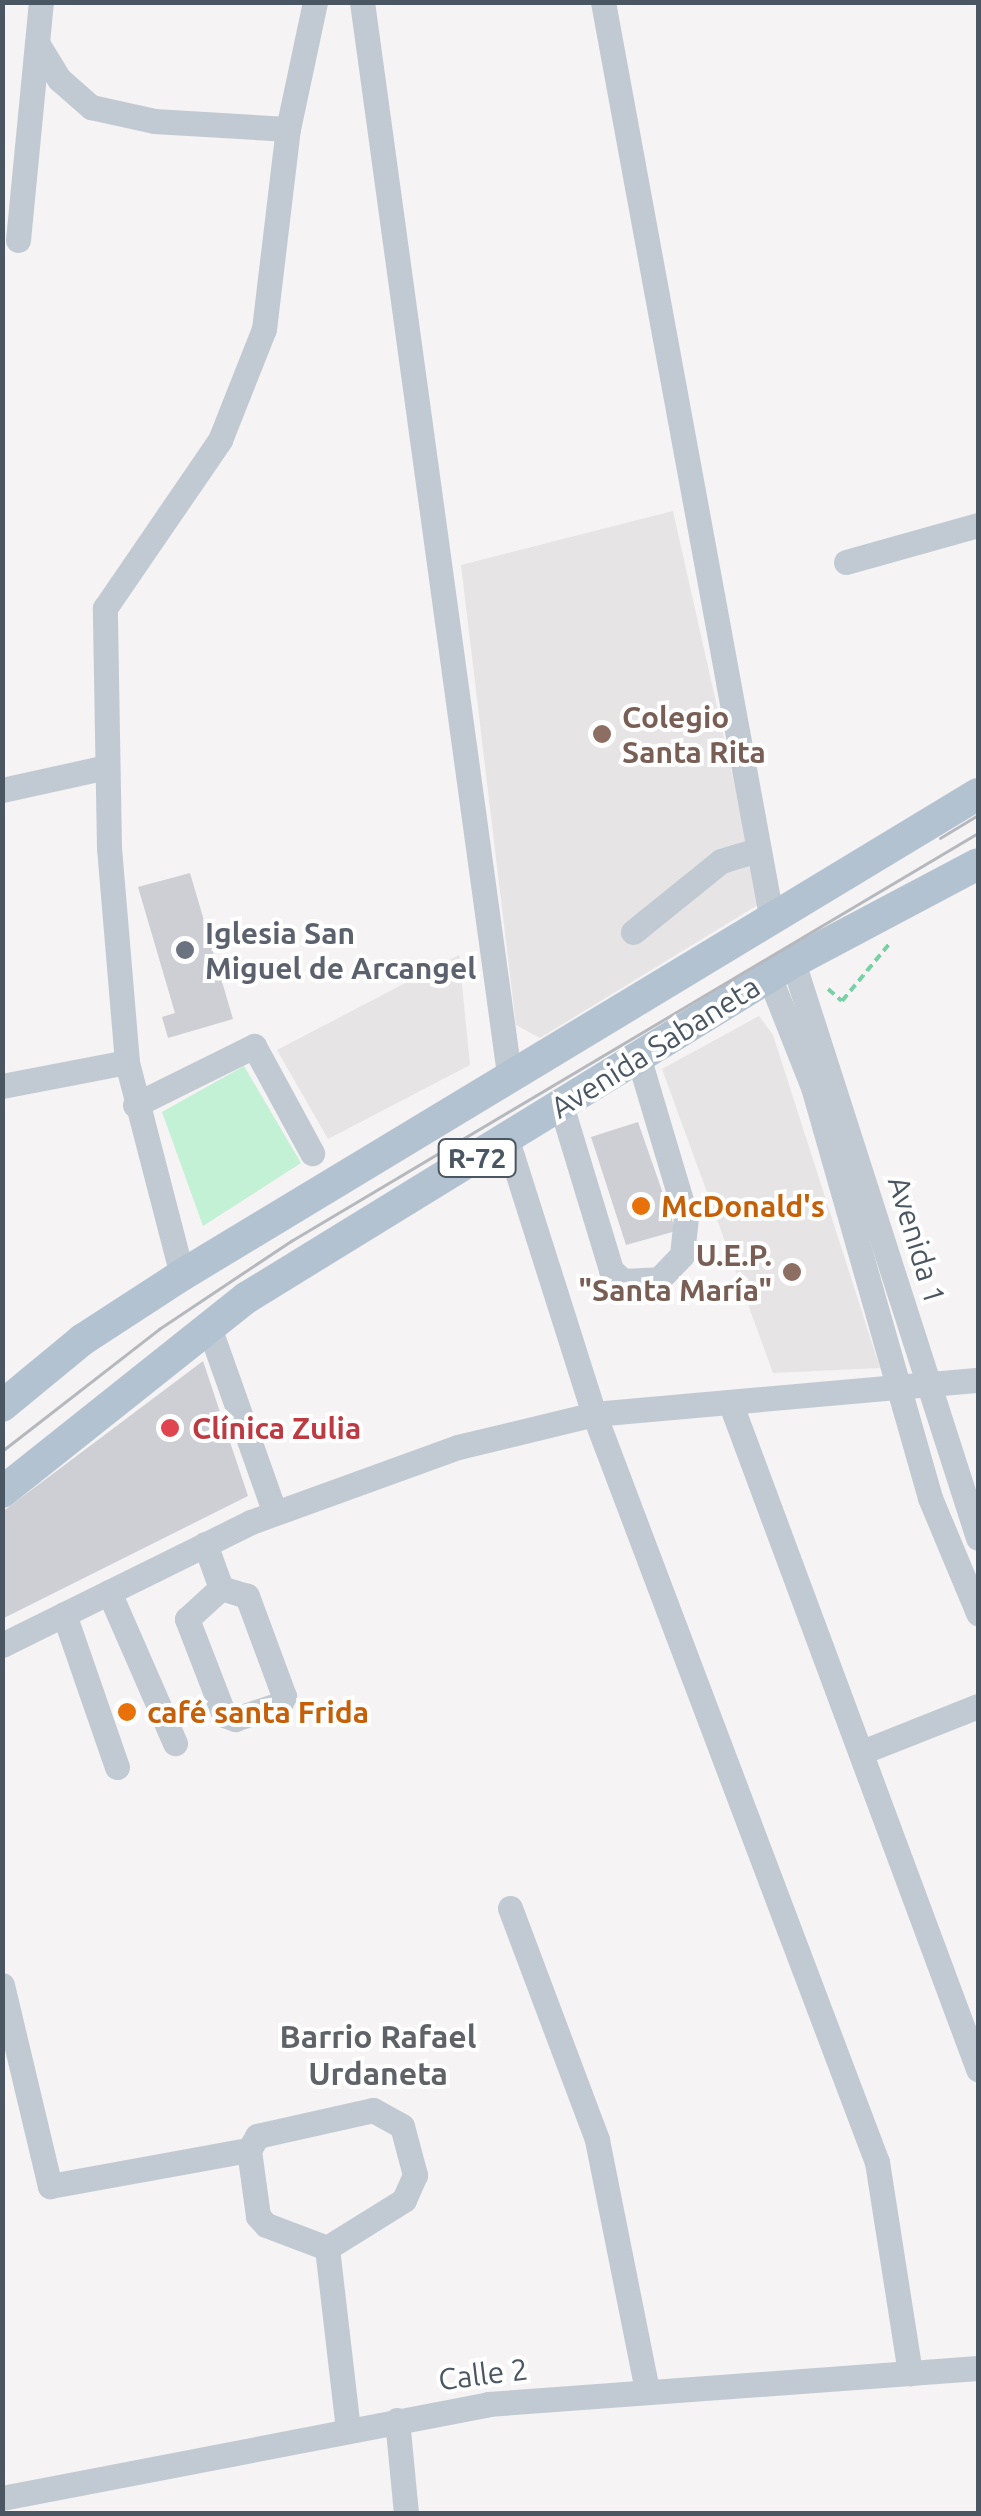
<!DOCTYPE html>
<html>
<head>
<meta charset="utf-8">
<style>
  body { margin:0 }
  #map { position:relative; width:981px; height:2516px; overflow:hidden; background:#f5f3f3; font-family:Ubuntu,sans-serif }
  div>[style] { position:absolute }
  .education>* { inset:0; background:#e6e4e5 }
  .green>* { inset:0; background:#c3f1d5 }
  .building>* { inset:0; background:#cdcfd5 }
  .path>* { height:4px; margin-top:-2px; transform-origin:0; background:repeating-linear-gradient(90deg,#7ad0a6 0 8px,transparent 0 13px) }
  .minor>* { height:25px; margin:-12.5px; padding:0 12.5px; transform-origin:12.5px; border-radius:12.5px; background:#c1cad2 }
  .major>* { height:32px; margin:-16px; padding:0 16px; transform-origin:16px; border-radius:16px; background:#b3c2d1 }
  .tram>* { height:2.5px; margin:-1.25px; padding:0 1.25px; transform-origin:1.25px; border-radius:1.25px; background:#b5b8bd }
  .dots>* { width:28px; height:28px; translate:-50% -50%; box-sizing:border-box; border:5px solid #fff; border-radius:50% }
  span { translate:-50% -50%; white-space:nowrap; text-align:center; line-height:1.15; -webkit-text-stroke:8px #fff; paint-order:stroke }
  .shield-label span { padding:2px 8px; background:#fff; border:2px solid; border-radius:8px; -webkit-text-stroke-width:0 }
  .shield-label { font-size:28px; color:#4a5661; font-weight:700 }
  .education-label { font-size:30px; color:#785e54; font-weight:700 }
  .left { translate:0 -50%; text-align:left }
  .right { translate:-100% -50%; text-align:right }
  .worship-label { font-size:30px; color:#5b616d; font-weight:700 }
  .street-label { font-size:30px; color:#4a5661 }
  .food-label { font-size:30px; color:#c56008; font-weight:700 }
  .health-label { font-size:30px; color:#be3a42; font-weight:700 }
  .neighbourhood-label { font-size:32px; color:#5f6368; font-weight:700 }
  .frame { position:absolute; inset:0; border:5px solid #4a5661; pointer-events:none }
</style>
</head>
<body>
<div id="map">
  <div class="education">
    <i style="clip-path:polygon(673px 511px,761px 903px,540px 1038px,516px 1025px,461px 565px)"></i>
    <i style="clip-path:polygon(459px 955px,470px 1065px,328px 1139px,277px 1050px)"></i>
    <i style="clip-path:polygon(759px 1016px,773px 1035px,880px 1368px,773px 1373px,662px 1069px)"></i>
  </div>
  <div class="green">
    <i style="clip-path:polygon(244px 1066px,301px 1163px,203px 1226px,162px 1112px)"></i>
  </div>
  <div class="building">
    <i style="clip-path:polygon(190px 873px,233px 1019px,168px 1038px,162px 1017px,175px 1013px,138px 887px)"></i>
    <i style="clip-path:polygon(638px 1122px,676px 1231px,626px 1245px,591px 1137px)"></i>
    <i style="clip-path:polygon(203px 1361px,248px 1496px,2px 1619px,2px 1512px)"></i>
  </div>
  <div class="path">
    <i style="left:828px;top:989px;width:18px;rotate:41deg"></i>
    <i style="left:842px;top:1001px;width:75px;rotate:-50.4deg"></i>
  </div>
  <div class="minor">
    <i style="left:362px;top:2px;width:1082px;rotate:82.19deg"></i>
    <i style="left:603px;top:2px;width:929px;rotate:79.58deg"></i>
    <i style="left:37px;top:43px;width:42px;rotate:58.6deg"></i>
    <i style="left:59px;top:79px;width:43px;rotate:41.2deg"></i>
    <i style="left:91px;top:107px;width:65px;rotate:12.5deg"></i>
    <i style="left:154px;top:121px;width:134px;rotate:3.4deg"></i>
    <i style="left:18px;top:240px;width:239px;rotate:-84.5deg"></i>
    <i style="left:846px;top:562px;width:137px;rotate:-15.7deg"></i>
    <i style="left:2px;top:790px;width:107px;rotate:-12.4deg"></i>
    <i style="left:633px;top:932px;width:113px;rotate:-38.9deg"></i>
    <i style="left:721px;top:861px;width:39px;rotate:-17deg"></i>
    <i style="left:793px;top:962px;width:605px;rotate:72.19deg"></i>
    <i style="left:769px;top:976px;width:119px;rotate:68.4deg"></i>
    <i style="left:813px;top:1087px;width:427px;rotate:74.1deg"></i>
    <i style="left:930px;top:1498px;width:125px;rotate:67.3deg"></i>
    <i style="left:2px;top:1086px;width:127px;rotate:-10.9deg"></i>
    <i style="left:135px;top:1105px;width:133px;rotate:-26.4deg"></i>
    <i style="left:254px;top:1046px;width:122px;rotate:61.5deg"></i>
    <i style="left:561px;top:1105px;width:172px;rotate:73.1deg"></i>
    <i style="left:611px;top:1270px;width:16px;rotate:43deg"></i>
    <i style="left:623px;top:1281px;width:36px;rotate:-3deg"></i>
    <i style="left:659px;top:1279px;width:33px;rotate:-46deg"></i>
    <i style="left:682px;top:1255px;width:38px;rotate:-84deg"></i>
    <i style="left:686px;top:1217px;width:168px;rotate:-106.6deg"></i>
    <i style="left:507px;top:1140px;width:287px;rotate:72.4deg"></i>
    <i style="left:594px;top:1414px;width:800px;rotate:69.28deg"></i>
    <i style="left:877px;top:2162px;width:214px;rotate:81.1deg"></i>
    <i style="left:182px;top:1275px;width:220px;rotate:-104.5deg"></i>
    <i style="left:127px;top:1062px;width:215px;rotate:-94.8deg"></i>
    <i style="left:109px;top:848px;width:240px;rotate:-91deg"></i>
    <i style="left:105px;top:608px;width:204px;rotate:-55.6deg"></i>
    <i style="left:220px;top:440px;width:119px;rotate:-68.4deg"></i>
    <i style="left:264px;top:329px;width:201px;rotate:-83.2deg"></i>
    <i style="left:288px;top:129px;width:130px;rotate:-78deg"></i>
    <i style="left:209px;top:1327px;width:195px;rotate:70.5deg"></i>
    <i style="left:730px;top:1402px;width:712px;rotate:69.6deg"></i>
    <i style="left:205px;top:1544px;width:47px;rotate:70deg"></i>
    <i style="left:221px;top:1588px;width:46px;rotate:137.6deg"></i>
    <i style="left:187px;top:1619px;width:103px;rotate:68.9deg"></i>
    <i style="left:224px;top:1715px;width:12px;rotate:20deg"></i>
    <i style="left:235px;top:1719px;width:47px;rotate:-18.4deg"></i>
    <i style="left:280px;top:1704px;width:9px;rotate:-63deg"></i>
    <i style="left:284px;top:1696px;width:107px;rotate:-110.3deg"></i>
    <i style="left:247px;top:1596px;width:27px;rotate:-163deg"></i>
    <i style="left:109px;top:1592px;width:165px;rotate:66.4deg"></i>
    <i style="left:64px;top:1614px;width:162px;rotate:70.9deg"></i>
    <i style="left:2px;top:1645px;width:278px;rotate:-26.3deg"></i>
    <i style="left:251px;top:1522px;width:220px;rotate:-19.9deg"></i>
    <i style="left:458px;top:1447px;width:140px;rotate:-13.6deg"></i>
    <i style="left:594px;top:1414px;width:386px;rotate:-5.1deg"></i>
    <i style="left:862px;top:1752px;width:125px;rotate:-21.6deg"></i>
    <i style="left:510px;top:1908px;width:248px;rotate:69.4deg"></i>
    <i style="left:597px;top:2140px;width:256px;rotate:78.7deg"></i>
    <i style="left:2px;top:1985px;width:207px;rotate:76.6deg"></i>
    <i style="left:50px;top:2186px;width:202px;rotate:-10.3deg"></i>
    <i style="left:373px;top:2110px;width:33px;rotate:29deg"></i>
    <i style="left:402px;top:2126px;width:51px;rotate:75.1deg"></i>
    <i style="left:415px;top:2175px;width:27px;rotate:114deg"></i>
    <i style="left:404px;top:2200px;width:91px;rotate:148.1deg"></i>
    <i style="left:327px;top:2248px;width:65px;rotate:-159.3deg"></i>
    <i style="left:266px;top:2225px;width:12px;rotate:-132deg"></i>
    <i style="left:258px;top:2216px;width:67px;rotate:-97.8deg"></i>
    <i style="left:249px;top:2150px;width:16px;rotate:-60deg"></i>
    <i style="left:257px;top:2136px;width:119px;rotate:-12.6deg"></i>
    <i style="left:327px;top:2248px;width:182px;rotate:83.4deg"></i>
    <i style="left:397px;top:2420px;width:94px;rotate:84.5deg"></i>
    <i style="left:2px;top:2498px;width:495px;rotate:-10.9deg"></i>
    <i style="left:488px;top:2404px;width:491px;rotate:-4.2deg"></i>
  </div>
  <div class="major">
    <i style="left:2px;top:1406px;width:104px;rotate:-39.5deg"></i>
    <i style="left:82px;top:1340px;width:119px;rotate:-33deg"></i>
    <i style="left:182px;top:1275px;width:930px;rotate:-31.14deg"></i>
    <i style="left:2px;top:1492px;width:312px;rotate:-38.5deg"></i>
    <i style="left:246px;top:1298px;width:642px;rotate:-31.56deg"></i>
    <i style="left:793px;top:962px;width:209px;rotate:-27.9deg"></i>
  </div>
  <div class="tram">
    <i style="left:940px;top:838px;width:44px;rotate:-31.2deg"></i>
    <i style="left:2px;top:1451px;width:199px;rotate:-37.8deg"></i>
    <i style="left:159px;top:1329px;width:159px;rotate:-33.7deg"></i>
    <i style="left:291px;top:1241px;width:799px;rotate:-30.71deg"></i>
  </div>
  <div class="dots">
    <i style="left:602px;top:734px;background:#8d6e63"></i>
    <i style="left:185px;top:950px;background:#6b7280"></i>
    <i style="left:641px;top:1206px;background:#e8710a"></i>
    <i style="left:792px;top:1272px;background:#8d6e63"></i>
    <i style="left:170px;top:1428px;background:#e0444e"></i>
    <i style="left:127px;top:1712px;background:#e8710a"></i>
  </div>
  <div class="shield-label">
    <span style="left:477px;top:1158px">R-72</span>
  </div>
  <div class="education-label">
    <span class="left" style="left:622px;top:734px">Colegio<br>Santa Rita</span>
    <span class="right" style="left:772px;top:1272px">U.E.P.<br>"Santa María"</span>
  </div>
  <div class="worship-label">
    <span class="left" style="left:205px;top:950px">Iglesia San<br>Miguel de Arcangel</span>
  </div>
  <div class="street-label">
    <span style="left:655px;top:1047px;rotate:-32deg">Avenida Sabaneta</span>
    <span style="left:917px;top:1240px;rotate:73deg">Avenida 1</span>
    <span style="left:483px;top:2374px;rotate:-7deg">Calle 2</span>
  </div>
  <div class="food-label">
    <span class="left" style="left:661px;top:1206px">McDonald's</span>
    <span class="left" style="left:147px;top:1712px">café santa Frida</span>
  </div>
  <div class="health-label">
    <span class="left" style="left:192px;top:1428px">Clínica Zulia</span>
  </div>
  <div class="neighbourhood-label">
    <span style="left:378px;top:2055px">Barrio Rafael<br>Urdaneta</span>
  </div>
  <div class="frame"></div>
</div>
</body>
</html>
